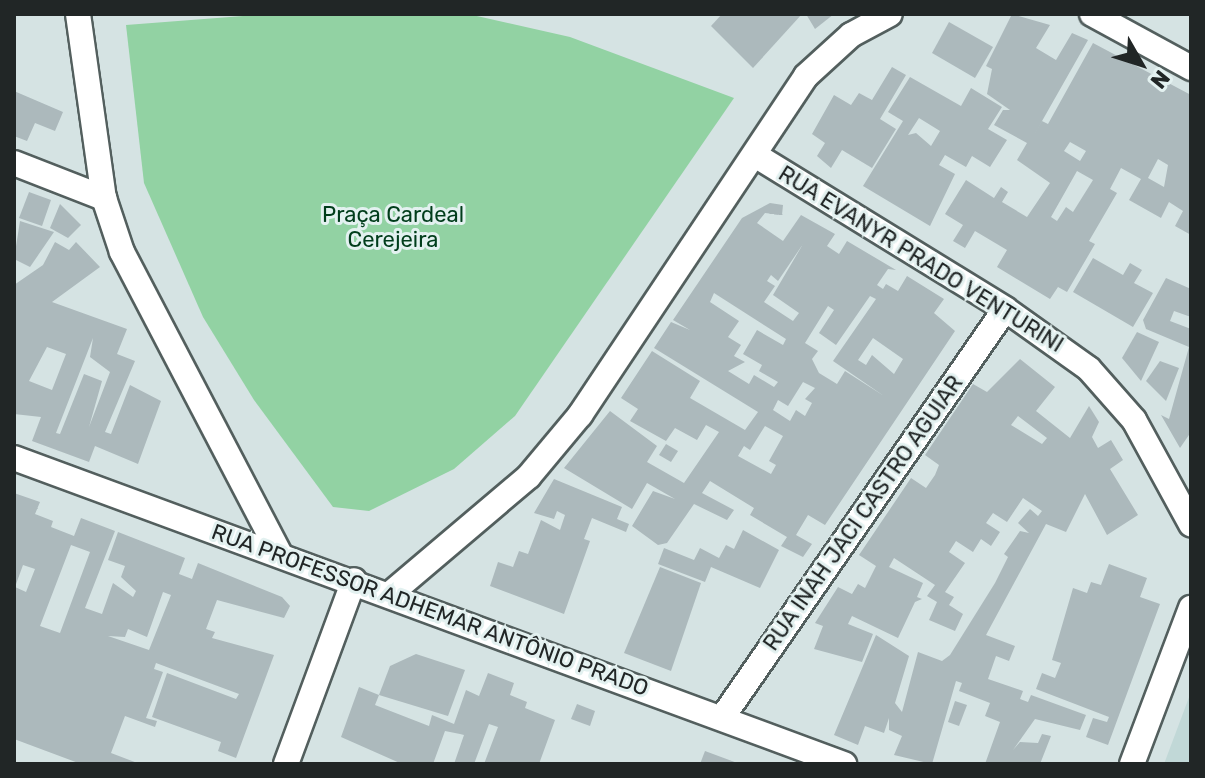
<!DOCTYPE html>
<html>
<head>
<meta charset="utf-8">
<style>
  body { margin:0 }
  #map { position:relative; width:1205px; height:778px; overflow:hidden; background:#d5e3e3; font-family:Rubik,sans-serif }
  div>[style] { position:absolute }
  .built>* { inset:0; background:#c1d8d7 }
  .green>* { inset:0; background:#92d2a3 }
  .building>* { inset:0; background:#acb9bc }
  .roads { filter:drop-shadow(2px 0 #535f5e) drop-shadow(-2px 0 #535f5e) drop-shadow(0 2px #535f5e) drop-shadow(0 -2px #535f5e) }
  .street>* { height:24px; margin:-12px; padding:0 12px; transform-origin:12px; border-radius:12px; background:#fff }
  span { translate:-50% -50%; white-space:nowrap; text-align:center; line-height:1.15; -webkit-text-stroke:6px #e3f1f0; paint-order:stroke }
  .park-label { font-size:22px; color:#013d1b }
  .street-label { font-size:22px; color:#212626 }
  .frame { position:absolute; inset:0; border:16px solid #212626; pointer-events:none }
  .north { position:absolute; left:1101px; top:24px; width:80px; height:80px; -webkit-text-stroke:6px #e3f1f0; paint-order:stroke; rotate:129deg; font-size:22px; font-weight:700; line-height:32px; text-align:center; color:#212626 }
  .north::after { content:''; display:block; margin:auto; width:28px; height:36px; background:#212626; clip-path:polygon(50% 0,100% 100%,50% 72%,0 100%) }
</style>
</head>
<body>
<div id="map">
  <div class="built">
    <i style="clip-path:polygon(1191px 692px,1191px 764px,1164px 764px)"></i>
  </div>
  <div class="green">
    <i style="clip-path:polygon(269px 14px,468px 14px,570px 37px,734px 98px,515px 416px,454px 469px,369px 511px,333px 507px,254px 400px,203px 317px,144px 183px,126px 25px)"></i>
  </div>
  <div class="building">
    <i style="clip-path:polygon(722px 14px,802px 14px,753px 68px,711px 26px)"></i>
    <i style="clip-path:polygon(806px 14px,834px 14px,815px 29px)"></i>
    <i style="clip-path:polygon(evenodd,1012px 14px,1050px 25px,1036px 48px,1056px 60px,1072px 33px,1088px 40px,1029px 144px,1042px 121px,1048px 124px,1093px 43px,1191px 95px,1191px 235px,1175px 226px,1183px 211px,1169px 202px,1161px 218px,1129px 200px,1141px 179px,1121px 168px,1110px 189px,1117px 193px,1089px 241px,1095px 244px,1067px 292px,1058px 287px,1050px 299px,997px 267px,1007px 250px,975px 231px,965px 248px,953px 241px,963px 225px,945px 214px,966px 180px,994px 198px,1001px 187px,1008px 192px,1002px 202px,1027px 217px,1050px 183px,1017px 160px,1027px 143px,994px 125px,1003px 110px,1010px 110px,987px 94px,992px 69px,986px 66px,1012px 14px,1070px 142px,1086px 151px,1080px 161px,1064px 151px,1070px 142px,1012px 14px,1158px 159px,1168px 165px,1164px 187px,1148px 178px,1158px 159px,1012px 14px,1077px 171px,1093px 180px,1073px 212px,1066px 207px,1057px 221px,1051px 217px,1077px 171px)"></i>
    <i style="clip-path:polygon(949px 22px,993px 47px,975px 78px,932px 53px)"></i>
    <i style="clip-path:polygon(892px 67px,906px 75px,880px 119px,896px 129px,872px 168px,842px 150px,831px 168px,817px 156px,825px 143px,812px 134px,834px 95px,851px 105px,859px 93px,872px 100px)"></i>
    <i style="clip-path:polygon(evenodd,910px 77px,961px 106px,971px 88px,1002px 107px,988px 129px,1007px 140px,990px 167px,972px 156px,966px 167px,945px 155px,939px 165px,955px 174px,930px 226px,863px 186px,903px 121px,888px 112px,910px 77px,919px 118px,940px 131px,931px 146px,916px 133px,908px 135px,919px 118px)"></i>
    <i style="clip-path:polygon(14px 91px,63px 112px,55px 131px,35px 123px,27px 141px,14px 136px)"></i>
    <i style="clip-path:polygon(29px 192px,51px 200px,42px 226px,19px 218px)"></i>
    <i style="clip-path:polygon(evenodd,770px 203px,783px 205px,782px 215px,765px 213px,757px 223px,783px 241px,801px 215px,835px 234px,827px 246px,839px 254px,847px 241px,896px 270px,888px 269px,877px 285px,883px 289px,886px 284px,898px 291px,907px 276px,944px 299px,934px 313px,955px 331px,825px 525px,808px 515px,796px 535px,812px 544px,803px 557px,781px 546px,787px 537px,750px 515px,754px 508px,710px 481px,702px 493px,734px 510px,727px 520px,694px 504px,667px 543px,658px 545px,632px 526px,653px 491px,675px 499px,647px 483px,632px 509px,564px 468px,610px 411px,657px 446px,647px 462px,684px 483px,719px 432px,706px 425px,697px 440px,675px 428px,666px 441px,630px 421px,638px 409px,621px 398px,652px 351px,700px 381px,690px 398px,745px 430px,758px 412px,654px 348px,671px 322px,690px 330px,673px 320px,742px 218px,770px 203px,803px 244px,773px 295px,799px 313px,793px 321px,764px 302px,775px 286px,767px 281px,771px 275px,778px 281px,803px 244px,770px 203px,714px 293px,786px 339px,783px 345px,757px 330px,743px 354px,762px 365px,759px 371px,778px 382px,774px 387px,754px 375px,749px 384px,728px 371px,745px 362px,734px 356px,741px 345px,728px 337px,739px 321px,710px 302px,714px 293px,770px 203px,870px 296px,876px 299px,833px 361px,884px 396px,845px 371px,837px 384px,819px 373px,812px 359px,818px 351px,805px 343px,828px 306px,834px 310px,819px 333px,836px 345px,870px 296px,770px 203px,873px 338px,903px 359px,894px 374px,872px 355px,866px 365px,858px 360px,873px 338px,770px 203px,803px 382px,815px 388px,805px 399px,812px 403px,805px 416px,796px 410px,790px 421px,773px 410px,778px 400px,788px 406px,803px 382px,770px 203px,765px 426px,783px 436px,769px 461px,776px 465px,771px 474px,738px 456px,744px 446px,750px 450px,765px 426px)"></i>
    <i style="clip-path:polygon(60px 204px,81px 225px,68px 238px,50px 228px)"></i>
    <i style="clip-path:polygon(20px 221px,54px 232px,30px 267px,14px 259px)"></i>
    <i style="clip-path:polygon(evenodd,55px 242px,69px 250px,76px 242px,100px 267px,52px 302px,127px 329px,117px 354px,135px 361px,105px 432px,111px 434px,130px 385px,161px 401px,138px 464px,95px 446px,89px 462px,32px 441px,41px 417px,14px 414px,14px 285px,43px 265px,55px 242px,93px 338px,90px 357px,110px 372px,89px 427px,102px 381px,84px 374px,60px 434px,56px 433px,93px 338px,55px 242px,47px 347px,66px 354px,52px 390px,29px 381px,47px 347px)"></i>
    <i style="clip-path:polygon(1093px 258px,1123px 275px,1130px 263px,1142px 270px,1134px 283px,1153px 293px,1133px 327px,1073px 292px)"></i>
    <i style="clip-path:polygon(1166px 278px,1191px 289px,1191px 317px,1174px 311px,1170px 321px,1191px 329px,1191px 432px,1180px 448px,1161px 415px,1169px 419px,1189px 347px,1146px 329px,1143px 320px)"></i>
    <i style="clip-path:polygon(1137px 332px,1159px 342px,1141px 381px,1122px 358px)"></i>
    <i style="clip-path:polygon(evenodd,1020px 359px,1055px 387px,1036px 411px,1070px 438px,1089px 406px,1099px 422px,1092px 437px,1098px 448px,1111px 440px,1123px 460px,1110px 469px,1138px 515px,1107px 535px,1085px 494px,1066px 532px,1046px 524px,986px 635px,1015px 646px,1009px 661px,996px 656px,988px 679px,1023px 691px,1020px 699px,1028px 702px,1031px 695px,1086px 715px,1080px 730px,1035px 719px,1013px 750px,1020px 742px,1038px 743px,1042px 734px,1051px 736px,1040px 764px,985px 764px,1000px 722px,985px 716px,990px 703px,959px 691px,962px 683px,956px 681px,932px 764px,894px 755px,902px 736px,889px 730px,889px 718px,884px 733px,865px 726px,858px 745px,834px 735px,876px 635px,909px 656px,895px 703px,902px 712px,918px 652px,942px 661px,950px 655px,995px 583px,1008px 557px,1004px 554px,1020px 531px,1029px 533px,1018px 523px,1030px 509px,1038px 516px,1042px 511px,1023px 498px,1007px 522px,993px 513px,986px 523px,1000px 532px,991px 546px,981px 539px,973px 552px,956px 541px,949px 552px,965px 563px,945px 592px,954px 597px,949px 605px,963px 614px,955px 631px,929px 620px,937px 602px,927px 596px,935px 585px,894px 558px,889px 567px,923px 583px,917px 597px,922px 599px,915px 602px,898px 638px,852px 616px,848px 624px,873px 634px,862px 662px,814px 649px,823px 626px,815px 623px,838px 587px,852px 594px,858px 584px,865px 588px,876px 566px,859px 555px,911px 478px,926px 488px,935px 475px,939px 465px,925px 455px,973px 384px,987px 392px,1020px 359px,1018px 416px,1047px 438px,1042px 444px,1011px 425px,1018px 416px)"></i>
    <i style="clip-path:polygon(1160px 361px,1179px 368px,1166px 401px,1146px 381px)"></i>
    <i style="clip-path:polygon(666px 444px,678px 451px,671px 462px,659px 455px)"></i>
    <i style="clip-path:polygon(554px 479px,622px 507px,617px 519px,629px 524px,626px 532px,592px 518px,584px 539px,590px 541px,564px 614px,490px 586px,498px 562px,513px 567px,519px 551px,528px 554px,541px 520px,560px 530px,565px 515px,557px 511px,554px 519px,534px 513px)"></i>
    <i style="clip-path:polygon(evenodd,14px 493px,40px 502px,35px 514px,53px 521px,51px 527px,74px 536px,81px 518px,115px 531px,85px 608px,102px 614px,113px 583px,133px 597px,136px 591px,121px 577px,125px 566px,108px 560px,118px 532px,185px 558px,179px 574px,192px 579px,198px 563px,282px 597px,290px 606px,284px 618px,217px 600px,206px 629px,215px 632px,212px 638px,274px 655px,236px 758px,218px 751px,221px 742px,152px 717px,167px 673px,236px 699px,239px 694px,156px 663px,154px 669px,163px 672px,146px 718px,157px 721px,155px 727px,125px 716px,111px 753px,140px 764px,81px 764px,14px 739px,14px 493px,71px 545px,90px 552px,60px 633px,40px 626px,71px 545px,14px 493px,23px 565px,35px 569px,26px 592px,15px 587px,23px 565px,14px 493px,163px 592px,171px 595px,149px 650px,108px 636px,125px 637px,128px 629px,147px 637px,163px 592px)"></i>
    <i style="clip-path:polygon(743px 530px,779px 550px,760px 588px,711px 567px,705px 582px,658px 564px,664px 548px,694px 560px,700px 548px,719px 558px,726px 545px,734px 549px)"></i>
    <i style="clip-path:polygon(1109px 564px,1147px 578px,1140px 597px,1160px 604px,1108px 745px,1086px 737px,1093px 718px,1107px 722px,1109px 717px,1036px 689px,1042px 673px,1055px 678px,1061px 663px,1052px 660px,1073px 588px,1087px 593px,1091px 582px,1101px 585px)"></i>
    <i style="clip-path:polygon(660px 567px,701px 583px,671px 671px,624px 653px)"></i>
    <i style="clip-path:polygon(416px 654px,465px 670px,448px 716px,379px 695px,390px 666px)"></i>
    <i style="clip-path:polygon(488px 673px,514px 683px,510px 695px,527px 702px,525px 708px,555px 720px,539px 764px,484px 764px,498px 727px,489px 724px,474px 764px,454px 764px,464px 735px,460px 734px,445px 731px,433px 764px,402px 764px,341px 737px,359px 687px,379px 695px,375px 705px,429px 726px,432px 715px,454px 724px,466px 690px,479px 696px)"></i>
    <i style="clip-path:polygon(955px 701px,967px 705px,959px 726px,948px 722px)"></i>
    <i style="clip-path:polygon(577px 704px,595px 711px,590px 726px,571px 719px)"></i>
    <i style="clip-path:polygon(705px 751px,740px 764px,700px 764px)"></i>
  </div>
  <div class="roads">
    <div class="street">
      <i style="left:78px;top:14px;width:186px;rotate:82deg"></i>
      <i style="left:104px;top:198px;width:57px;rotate:71.6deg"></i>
      <i style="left:122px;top:252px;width:341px;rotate:62.4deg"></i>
      <i style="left:1092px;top:14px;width:113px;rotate:28.6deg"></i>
      <i style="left:755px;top:155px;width:294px;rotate:31.6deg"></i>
      <i style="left:1005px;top:309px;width:103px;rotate:35.5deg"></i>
      <i style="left:1089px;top:369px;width:68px;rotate:48.6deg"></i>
      <i style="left:1134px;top:420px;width:119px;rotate:61.3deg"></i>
      <i style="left:14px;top:163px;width:97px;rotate:21.3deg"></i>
      <i style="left:14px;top:458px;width:885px;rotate:20.24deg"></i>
      <i style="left:390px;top:594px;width:182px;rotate:-40.3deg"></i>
      <i style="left:529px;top:476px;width:80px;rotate:-50.1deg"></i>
      <i style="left:580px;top:415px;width:407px;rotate:-56.3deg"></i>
      <i style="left:806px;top:76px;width:61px;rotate:-42.3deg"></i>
      <i style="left:851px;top:35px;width:44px;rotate:-28.3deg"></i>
      <i style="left:722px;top:718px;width:497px;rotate:-55.3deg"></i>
      <i style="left:286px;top:764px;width:196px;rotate:-69.7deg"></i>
      <i style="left:1132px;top:764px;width:167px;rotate:-69.3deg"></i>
    </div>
  </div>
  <div class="park-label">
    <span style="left:393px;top:227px">Praça Cardeal<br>Cerejeira</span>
  </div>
  <div class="street-label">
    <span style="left:921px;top:259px;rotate:32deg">RUA EVANYR PRADO VENTURINI</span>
    <span style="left:863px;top:513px;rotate:-55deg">RUA INAH JACI CASTRO AGUIAR</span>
    <span style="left:430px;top:610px;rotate:20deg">RUA PROFESSOR ADHEMAR ANTÔNIO PRADO</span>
  </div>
  <div class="frame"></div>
  <div class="north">N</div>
</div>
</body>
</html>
